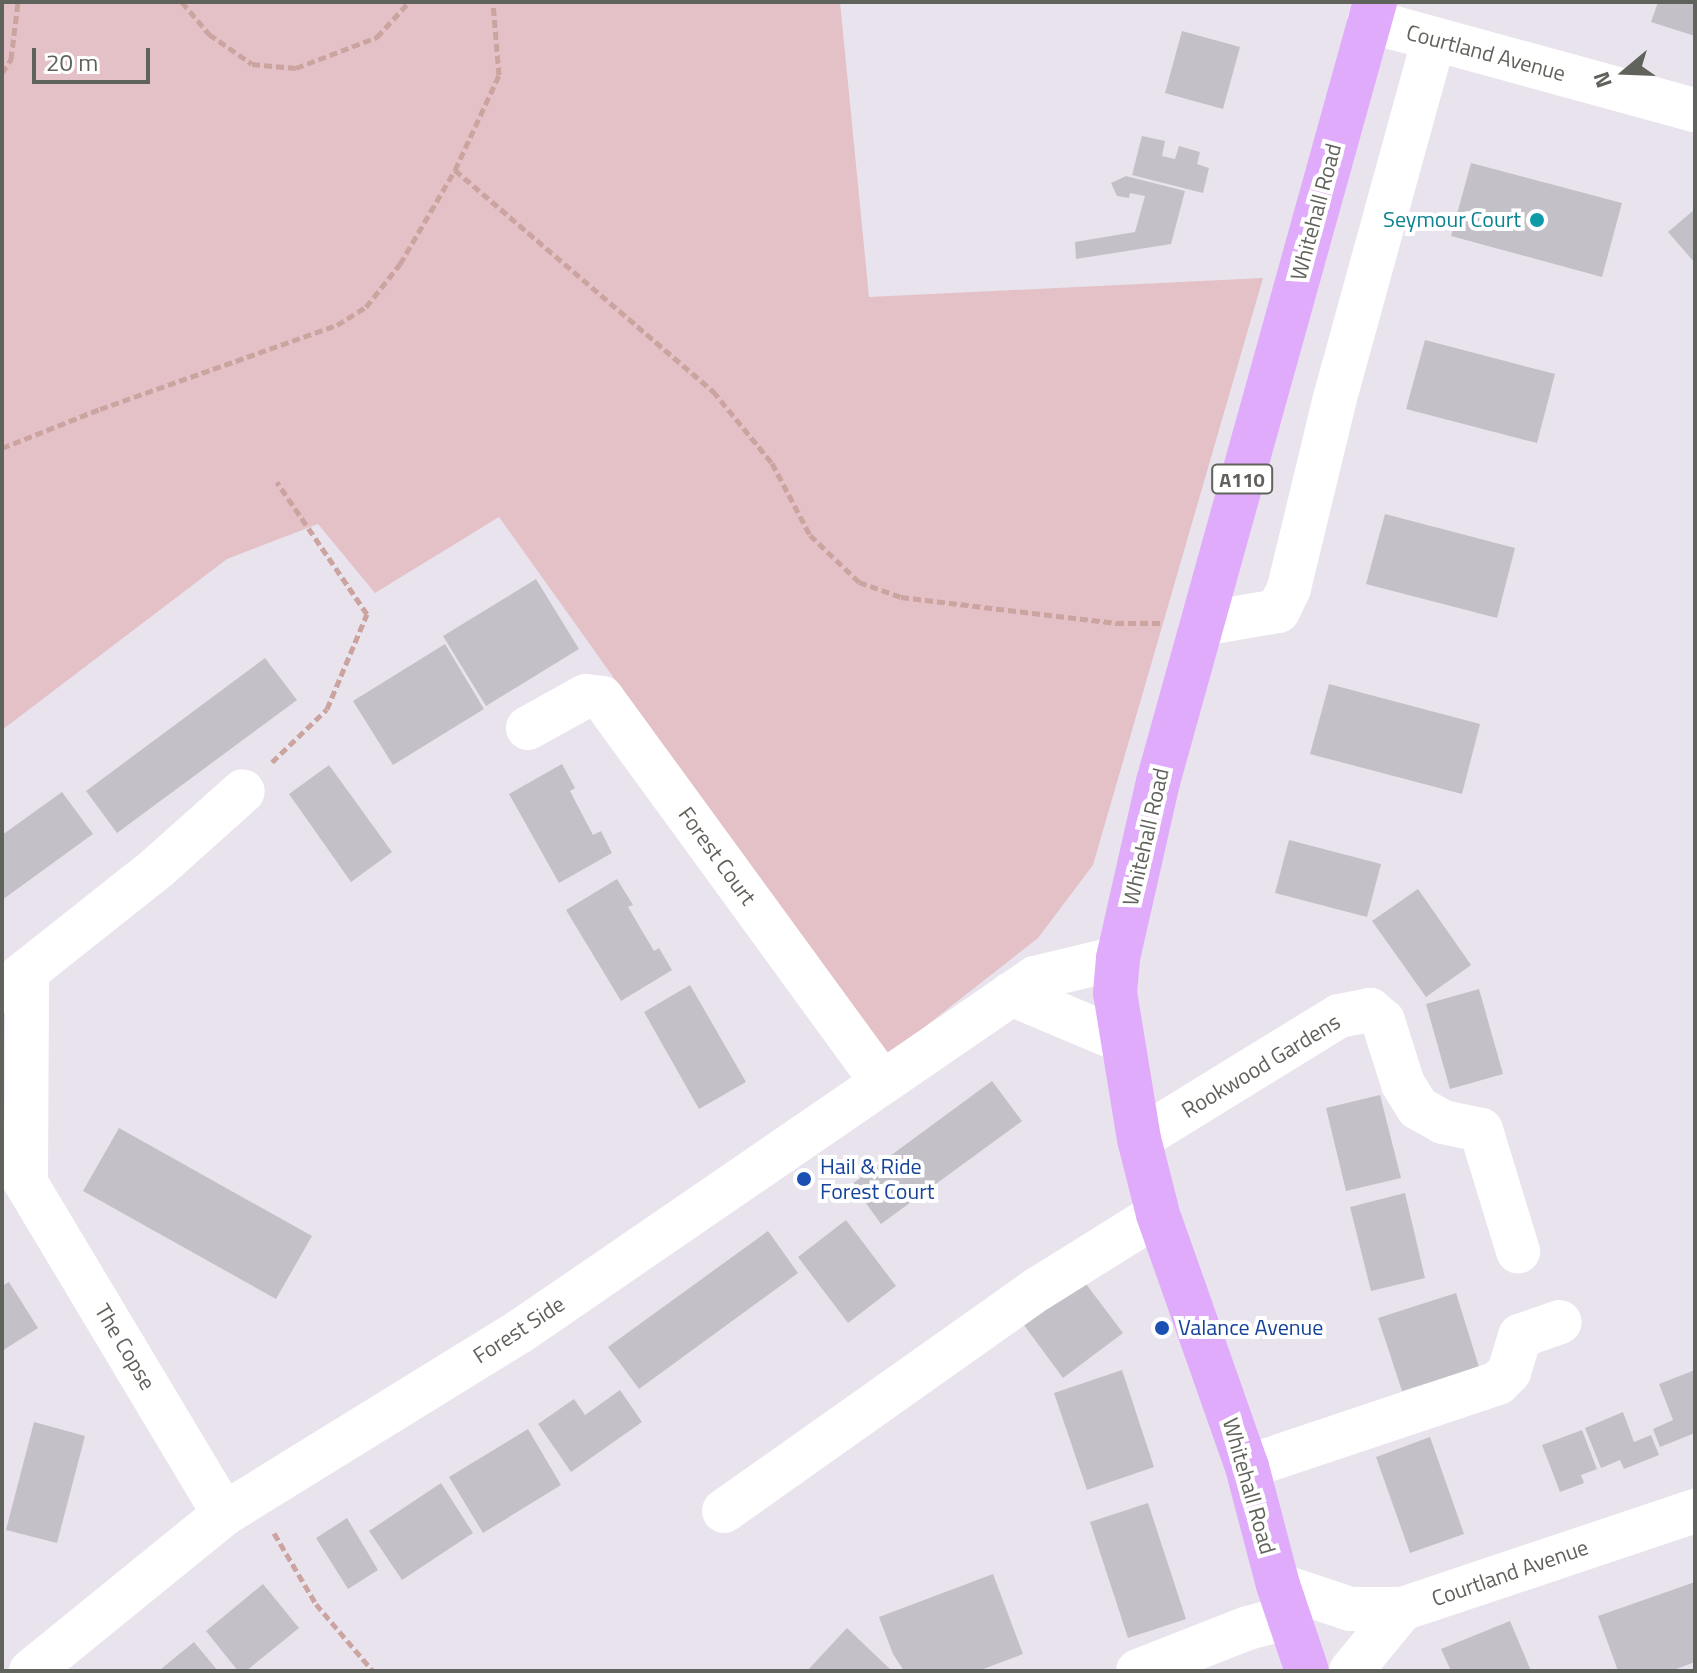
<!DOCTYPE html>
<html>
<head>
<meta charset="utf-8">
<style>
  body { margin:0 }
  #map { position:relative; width:1697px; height:1673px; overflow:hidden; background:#e9e3ed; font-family:"Titillium Web",sans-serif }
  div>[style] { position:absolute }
  .green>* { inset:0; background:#e3c1c7 }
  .building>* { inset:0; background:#c4c0c8 }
  .path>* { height:5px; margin-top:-2.5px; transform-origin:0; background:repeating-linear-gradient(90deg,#cba39f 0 8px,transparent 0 12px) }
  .minor>* { height:44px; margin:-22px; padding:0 22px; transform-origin:22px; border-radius:22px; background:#fff }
  .major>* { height:44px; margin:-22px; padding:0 22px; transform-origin:22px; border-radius:22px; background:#e0abfa }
  .dots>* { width:22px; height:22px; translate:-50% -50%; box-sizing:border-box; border:4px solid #fff; border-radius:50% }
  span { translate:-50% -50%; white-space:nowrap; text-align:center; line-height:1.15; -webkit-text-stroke:8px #fff; paint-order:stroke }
  .shield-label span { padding:2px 6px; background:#fff; border:2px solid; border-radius:6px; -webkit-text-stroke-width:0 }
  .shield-label { font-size:20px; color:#60635b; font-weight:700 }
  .street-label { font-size:22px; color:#60635b }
  .culture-label { font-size:22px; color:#0d838f }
  .right { translate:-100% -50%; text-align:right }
  .transit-label { font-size:22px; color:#164399 }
  .left { translate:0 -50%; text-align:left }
  .frame { position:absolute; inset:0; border:4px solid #60635b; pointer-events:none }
  .north { position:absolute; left:1585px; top:32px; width:80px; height:80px; -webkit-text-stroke:6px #fff; paint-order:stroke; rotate:251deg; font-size:22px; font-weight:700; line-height:32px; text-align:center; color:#60635b }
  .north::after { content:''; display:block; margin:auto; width:28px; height:36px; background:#60635b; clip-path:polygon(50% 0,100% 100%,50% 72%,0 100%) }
  .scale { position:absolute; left:32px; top:48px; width:118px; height:36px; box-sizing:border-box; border:4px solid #60635b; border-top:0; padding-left:10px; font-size:24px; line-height:28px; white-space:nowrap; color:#60635b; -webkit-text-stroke:6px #fff; paint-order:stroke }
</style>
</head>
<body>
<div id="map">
  <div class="green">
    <i style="clip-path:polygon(2px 2px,840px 2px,869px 297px,1263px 278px,1093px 865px,1038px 938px,885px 1058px,499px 517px,375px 593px,318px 524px,227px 559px,2px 730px)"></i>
  </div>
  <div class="building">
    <i style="clip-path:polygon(1658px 2px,1695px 2px,1695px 36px,1651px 22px)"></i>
    <i style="clip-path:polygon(1182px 31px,1240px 47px,1223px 109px,1165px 93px)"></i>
    <i style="clip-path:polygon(1142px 136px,1165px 141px,1162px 156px,1175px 159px,1179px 146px,1200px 152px,1197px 164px,1209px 168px,1203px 193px,1132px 175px)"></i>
    <i style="clip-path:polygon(1471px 163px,1622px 203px,1602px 277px,1451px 236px)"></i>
    <i style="clip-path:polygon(1126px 176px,1185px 191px,1171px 244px,1076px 259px,1075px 242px,1135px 232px,1145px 196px,1130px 193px,1129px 198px,1117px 196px,1111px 183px)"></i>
    <i style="clip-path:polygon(1695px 209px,1695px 263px,1668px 232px)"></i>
    <i style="clip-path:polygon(1425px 340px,1555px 374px,1537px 443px,1406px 409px)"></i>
    <i style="clip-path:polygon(1385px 514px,1515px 548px,1497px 618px,1366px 584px)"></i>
    <i style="clip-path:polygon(536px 579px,579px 649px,486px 706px,443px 636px)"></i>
    <i style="clip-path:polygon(445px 644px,484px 709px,393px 765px,353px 701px)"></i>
    <i style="clip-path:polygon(265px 658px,297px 700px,117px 833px,86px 791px)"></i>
    <i style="clip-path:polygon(1329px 684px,1480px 724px,1462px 794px,1310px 754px)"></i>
    <i style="clip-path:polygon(562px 764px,575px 788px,570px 791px,593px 835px,601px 831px,612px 853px,559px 883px,509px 794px)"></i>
    <i style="clip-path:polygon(329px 765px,392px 852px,351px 882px,289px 794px)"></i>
    <i style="clip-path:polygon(62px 792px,93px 834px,2px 900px,2px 835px)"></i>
    <i style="clip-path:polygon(1289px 840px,1381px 864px,1367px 917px,1275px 893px)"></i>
    <i style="clip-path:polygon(617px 879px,633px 905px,628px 907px,654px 951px,659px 948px,672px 970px,621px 1001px,566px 910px)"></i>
    <i style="clip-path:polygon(1418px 889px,1471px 965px,1426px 997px,1372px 921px)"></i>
    <i style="clip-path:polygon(690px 985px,746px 1082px,699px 1109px,644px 1012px)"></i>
    <i style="clip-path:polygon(1479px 989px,1503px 1074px,1450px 1089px,1426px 1004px)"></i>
    <i style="clip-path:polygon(992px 1081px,1022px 1121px,881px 1224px,852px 1184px)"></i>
    <i style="clip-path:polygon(1380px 1095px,1401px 1178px,1346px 1191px,1326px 1108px)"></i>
    <i style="clip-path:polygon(119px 1128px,312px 1236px,276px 1299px,83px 1191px)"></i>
    <i style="clip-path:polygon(1405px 1193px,1425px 1278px,1371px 1291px,1350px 1207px)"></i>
    <i style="clip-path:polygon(846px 1220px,896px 1286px,848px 1323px,798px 1257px)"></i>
    <i style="clip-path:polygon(768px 1231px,798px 1273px,639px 1389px,608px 1347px)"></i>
    <i style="clip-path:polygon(1077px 1272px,1123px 1333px,1063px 1378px,1018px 1317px)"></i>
    <i style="clip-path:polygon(9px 1282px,38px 1328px,2px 1351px,2px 1286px)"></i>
    <i style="clip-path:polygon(1456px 1293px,1479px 1367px,1402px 1391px,1378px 1318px)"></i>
    <i style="clip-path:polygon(1122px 1370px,1154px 1467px,1087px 1490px,1054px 1393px)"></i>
    <i style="clip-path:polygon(1695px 1370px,1695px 1433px,1660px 1447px,1653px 1429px,1673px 1420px,1659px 1384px)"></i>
    <i style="clip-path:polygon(620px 1390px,642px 1422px,571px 1472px,538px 1424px,574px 1399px,585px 1415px)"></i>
    <i style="clip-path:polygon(1623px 1412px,1634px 1442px,1651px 1435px,1659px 1455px,1624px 1469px,1620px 1460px,1601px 1468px,1585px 1428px)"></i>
    <i style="clip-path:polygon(34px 1422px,85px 1436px,57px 1543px,6px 1530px)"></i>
    <i style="clip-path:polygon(528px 1429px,561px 1485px,483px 1533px,449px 1477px)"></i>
    <i style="clip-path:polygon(1582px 1430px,1597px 1469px,1581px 1475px,1584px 1483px,1560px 1492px,1542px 1445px)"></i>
    <i style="clip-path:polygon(1430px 1437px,1464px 1534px,1410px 1553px,1376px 1457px)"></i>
    <i style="clip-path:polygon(441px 1483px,473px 1533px,402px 1580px,369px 1531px)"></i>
    <i style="clip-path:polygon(1148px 1503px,1186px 1619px,1128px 1638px,1090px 1522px)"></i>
    <i style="clip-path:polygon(347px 1518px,378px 1570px,348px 1589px,316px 1538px)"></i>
    <i style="clip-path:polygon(993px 1574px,1023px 1654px,978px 1671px,904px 1671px,893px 1654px,879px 1617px)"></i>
    <i style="clip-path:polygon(1695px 1582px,1695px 1662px,1671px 1671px,1618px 1671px,1598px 1616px)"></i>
    <i style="clip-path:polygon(263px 1584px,299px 1628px,246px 1671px,238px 1671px,206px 1631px)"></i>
    <i style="clip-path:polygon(1510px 1621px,1531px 1671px,1451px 1671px,1441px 1649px)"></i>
    <i style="clip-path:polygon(847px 1628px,892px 1671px,807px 1671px)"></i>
    <i style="clip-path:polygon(194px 1642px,218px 1671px,159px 1671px,167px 1664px)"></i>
  </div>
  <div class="path">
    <i style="left:182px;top:2px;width:42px;rotate:49.8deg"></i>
    <i style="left:209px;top:34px;width:52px;rotate:34.9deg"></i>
    <i style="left:252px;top:64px;width:44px;rotate:5.2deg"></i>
    <i style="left:296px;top:68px;width:87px;rotate:-20.9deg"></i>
    <i style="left:377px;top:37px;width:47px;rotate:-47.6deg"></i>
    <i style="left:2px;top:73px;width:17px;rotate:-57deg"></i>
    <i style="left:11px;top:59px;width:57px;rotate:-83deg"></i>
    <i style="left:455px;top:170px;width:340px;rotate:40.6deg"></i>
    <i style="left:713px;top:391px;width:93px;rotate:50.7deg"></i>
    <i style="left:772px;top:463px;width:81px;rotate:62.2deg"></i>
    <i style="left:810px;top:535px;width:68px;rotate:43.8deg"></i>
    <i style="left:859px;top:582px;width:45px;rotate:19.7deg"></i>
    <i style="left:901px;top:597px;width:217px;rotate:6.9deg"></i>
    <i style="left:1116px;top:623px;width:45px"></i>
    <i style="left:2px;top:448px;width:105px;rotate:-21.7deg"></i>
    <i style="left:100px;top:409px;width:251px;rotate:-19.5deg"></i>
    <i style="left:337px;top:325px;width:34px;rotate:-32deg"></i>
    <i style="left:366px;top:307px;width:55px;rotate:-51.7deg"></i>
    <i style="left:400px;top:264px;width:109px;rotate:-59.7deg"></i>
    <i style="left:455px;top:170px;width:105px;rotate:-65.1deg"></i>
    <i style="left:499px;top:75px;width:73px;rotate:-94.7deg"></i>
    <i style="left:272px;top:762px;width:76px;rotate:-43.9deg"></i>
    <i style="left:327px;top:709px;width:103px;rotate:-67.2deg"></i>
    <i style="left:367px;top:614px;width:160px;rotate:-124.3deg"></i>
    <i style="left:274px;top:1533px;width:82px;rotate:59.4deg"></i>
    <i style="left:316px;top:1604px;width:88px;rotate:49.6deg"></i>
  </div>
  <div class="minor">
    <i style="left:1369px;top:21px;width:338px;rotate:15.3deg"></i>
    <i style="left:1202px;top:624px;width:77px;rotate:-9.7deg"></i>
    <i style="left:1278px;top:611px;width:25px;rotate:-64deg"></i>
    <i style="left:1289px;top:588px;width:195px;rotate:-76.4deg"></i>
    <i style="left:1335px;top:398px;width:372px;rotate:-74.6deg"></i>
    <i style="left:528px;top:728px;width:66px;rotate:-28.9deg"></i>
    <i style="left:586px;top:696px;width:16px;rotate:7deg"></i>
    <i style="left:602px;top:698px;width:475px;rotate:53.9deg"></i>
    <i style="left:2px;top:991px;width:198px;rotate:-38.4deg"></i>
    <i style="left:157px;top:868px;width:115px;rotate:-41.8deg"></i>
    <i style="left:1011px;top:994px;width:121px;rotate:22.9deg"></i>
    <i style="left:1139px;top:1139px;width:235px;rotate:-31.6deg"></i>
    <i style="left:1339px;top:1016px;width:32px;rotate:-11deg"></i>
    <i style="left:1370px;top:1010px;width:17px;rotate:40deg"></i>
    <i style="left:1383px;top:1021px;width:66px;rotate:72.4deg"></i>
    <i style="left:1403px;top:1084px;width:28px;rotate:58deg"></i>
    <i style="left:1418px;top:1108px;width:29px;rotate:29deg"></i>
    <i style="left:1443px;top:1122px;width:39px;rotate:12deg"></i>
    <i style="left:1481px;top:1130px;width:127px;rotate:73deg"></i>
    <i style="left:2px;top:1143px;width:432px;rotate:59.1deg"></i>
    <i style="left:26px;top:1181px;width:208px;rotate:-89.7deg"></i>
    <i style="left:1247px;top:1467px;width:265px;rotate:-18.5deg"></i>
    <i style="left:1498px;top:1383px;width:16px;rotate:-45deg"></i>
    <i style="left:1509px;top:1372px;width:38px;rotate:-73deg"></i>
    <i style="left:1520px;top:1336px;width:42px;rotate:-19.3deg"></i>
    <i style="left:724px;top:1511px;width:385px;rotate:-35.3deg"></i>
    <i style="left:1038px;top:1289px;width:142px;rotate:-32deg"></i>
    <i style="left:1278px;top:1585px;width:76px;rotate:18.4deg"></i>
    <i style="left:1350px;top:1609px;width:52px"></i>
    <i style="left:31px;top:1671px;width:249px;rotate:-39.1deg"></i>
    <i style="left:224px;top:1514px;width:347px;rotate:-31.7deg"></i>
    <i style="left:519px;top:1332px;width:626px;rotate:-34.45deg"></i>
    <i style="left:1035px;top:978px;width:85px;rotate:-13.5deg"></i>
    <i style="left:1138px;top:1671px;width:118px;rotate:-21.4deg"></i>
    <i style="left:1248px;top:1628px;width:42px;rotate:-15deg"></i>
    <i style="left:1351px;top:1671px;width:80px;rotate:-50.6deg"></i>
    <i style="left:1402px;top:1609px;width:309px;rotate:-18.5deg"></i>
  </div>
  <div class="major">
    <i style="left:1307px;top:1671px;width:91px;rotate:-108.6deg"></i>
    <i style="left:1278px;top:1585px;width:122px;rotate:-104.7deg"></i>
    <i style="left:1247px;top:1467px;width:268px;rotate:-109.4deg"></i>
    <i style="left:1158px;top:1214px;width:77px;rotate:-104.2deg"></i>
    <i style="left:1139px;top:1139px;width:148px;rotate:-99.3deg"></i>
    <i style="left:1115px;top:993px;width:35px;rotate:-85deg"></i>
    <i style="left:1118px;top:958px;width:180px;rotate:-77.2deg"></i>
    <i style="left:1158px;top:782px;width:810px;rotate:-74.45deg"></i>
  </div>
  <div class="dots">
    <i style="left:1537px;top:220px;background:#0f9aa8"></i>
    <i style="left:804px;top:1179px;background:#1a4fb4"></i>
    <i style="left:1162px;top:1328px;background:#1a4fb4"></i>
  </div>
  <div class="shield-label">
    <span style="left:1242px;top:479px">A110</span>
  </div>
  <div class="street-label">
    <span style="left:1486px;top:53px;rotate:15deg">Courtland Avenue</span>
    <span style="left:1316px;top:212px;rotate:-75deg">Whitehall Road</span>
    <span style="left:1146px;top:837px;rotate:-77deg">Whitehall Road</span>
    <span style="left:717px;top:856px;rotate:54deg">Forest Court</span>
    <span style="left:1261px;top:1066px;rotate:-31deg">Rookwood Gardens</span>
    <span style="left:519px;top:1330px;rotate:-33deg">Forest Side</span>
    <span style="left:125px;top:1347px;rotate:59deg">The Copse</span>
    <span style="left:1249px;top:1486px;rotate:74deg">Whitehall Road</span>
    <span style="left:1510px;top:1573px;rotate:-19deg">Courtland Avenue</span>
  </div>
  <div class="culture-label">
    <span class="right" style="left:1521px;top:220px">Seymour Court</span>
  </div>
  <div class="transit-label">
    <span class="left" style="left:820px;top:1179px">Hail &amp; Ride<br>Forest Court</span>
    <span class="left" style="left:1178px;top:1328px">Valance Avenue</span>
  </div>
  <div class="frame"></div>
  <div class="north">N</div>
  <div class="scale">20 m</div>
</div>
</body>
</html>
